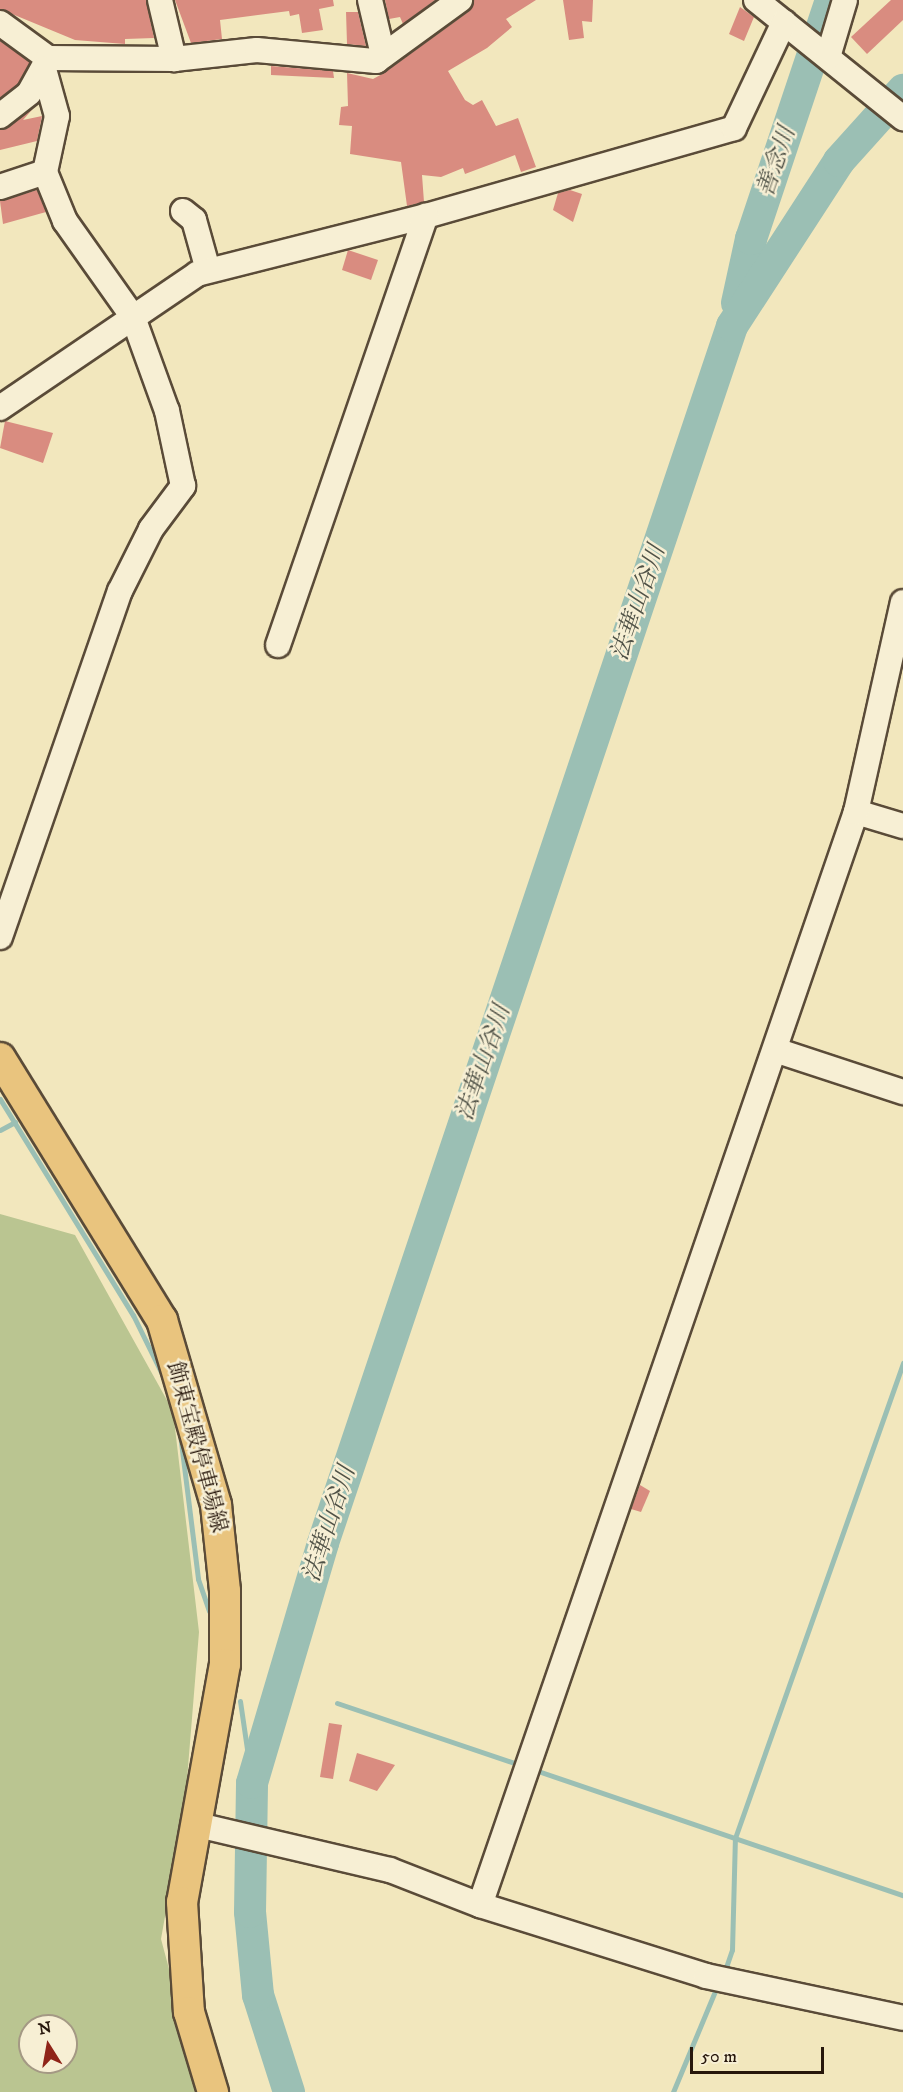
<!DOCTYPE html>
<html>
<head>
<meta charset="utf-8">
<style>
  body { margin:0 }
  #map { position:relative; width:903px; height:2092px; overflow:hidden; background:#f2e7bd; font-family:"IM FELL DW Pica","Noto Serif JP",serif }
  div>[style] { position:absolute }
  .green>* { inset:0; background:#bac591 }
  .stream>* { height:5px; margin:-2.5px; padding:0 2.5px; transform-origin:2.5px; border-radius:2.5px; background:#9bbfb4 }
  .river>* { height:32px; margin:-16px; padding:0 16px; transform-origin:16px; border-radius:16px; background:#9bbfb4 }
  .building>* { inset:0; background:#d98c80 }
  .roads { filter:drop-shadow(2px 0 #5a4b38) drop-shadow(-2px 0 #5a4b38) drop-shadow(0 2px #5a4b38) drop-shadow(0 -2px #5a4b38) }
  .minor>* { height:24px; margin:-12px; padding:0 12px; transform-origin:12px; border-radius:12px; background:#f7efd4 }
  .major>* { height:30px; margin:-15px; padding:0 15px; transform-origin:15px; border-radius:15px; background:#e9c47e }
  span { translate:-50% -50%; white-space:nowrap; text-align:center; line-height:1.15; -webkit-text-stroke:5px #f7efd4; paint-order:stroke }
  .street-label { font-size:22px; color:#27170c }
  .water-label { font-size:24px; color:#505247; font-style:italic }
  .north { position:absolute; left:18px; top:2014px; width:60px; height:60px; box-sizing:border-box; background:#f7efd4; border:2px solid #a49984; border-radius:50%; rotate:349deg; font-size:16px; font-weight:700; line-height:24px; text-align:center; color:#27170c }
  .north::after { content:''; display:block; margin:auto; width:21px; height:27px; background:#8f2418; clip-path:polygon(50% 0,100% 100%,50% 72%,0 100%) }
  .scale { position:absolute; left:690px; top:2047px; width:134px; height:27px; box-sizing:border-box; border:3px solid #27170c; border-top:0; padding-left:8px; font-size:18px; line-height:21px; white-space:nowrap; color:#27170c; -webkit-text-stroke:4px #f7efd4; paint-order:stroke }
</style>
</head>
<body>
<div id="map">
  <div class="green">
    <i style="clip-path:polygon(evenodd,0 1214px,75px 1235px,173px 1411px,199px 1632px,185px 1804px,161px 1939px,202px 2092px,0 2092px,0 1214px,30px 2026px,66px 2026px,66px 2062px,30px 2062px,30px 2026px)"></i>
  </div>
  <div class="stream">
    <i style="left:0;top:1099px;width:254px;rotate:58.4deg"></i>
    <i style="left:133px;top:1315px;width:75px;rotate:63.8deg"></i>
    <i style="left:0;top:1130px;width:17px;rotate:-28deg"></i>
    <i style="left:180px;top:1434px;width:146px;rotate:82.9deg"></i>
    <i style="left:198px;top:1579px;width:34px;rotate:71deg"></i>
    <i style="left:240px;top:1701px;width:83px;rotate:81.7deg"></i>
    <i style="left:337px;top:1703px;width:193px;rotate:18.7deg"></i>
    <i style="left:532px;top:1769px;width:392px;rotate:18.8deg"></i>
    <i style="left:724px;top:1973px;width:24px;rotate:-71deg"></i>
    <i style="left:732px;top:1950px;width:112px;rotate:-88.5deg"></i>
    <i style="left:735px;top:1838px;width:504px;rotate:-70.52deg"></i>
    <i style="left:673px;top:2092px;width:117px;rotate:-67.4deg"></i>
  </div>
  <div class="river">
    <i style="left:737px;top:303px;width:66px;rotate:-77.7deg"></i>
    <i style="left:751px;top:239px;width:252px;rotate:-71.5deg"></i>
    <i style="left:289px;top:2092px;width:102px;rotate:-107.7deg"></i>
    <i style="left:258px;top:1995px;width:83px;rotate:-95.5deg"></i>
    <i style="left:250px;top:1912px;width:129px;rotate:-89.1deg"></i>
    <i style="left:252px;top:1783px;width:250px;rotate:-73.5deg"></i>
    <i style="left:323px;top:1543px;width:1284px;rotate:-71.42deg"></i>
    <i style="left:732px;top:326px;width:197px;rotate:-57deg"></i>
    <i style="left:839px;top:161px;width:96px;rotate:-48deg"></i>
  </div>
  <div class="building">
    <i style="clip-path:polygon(0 0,146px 0,154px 38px,125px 39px,125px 44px,75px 40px,0 9px)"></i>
    <i style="clip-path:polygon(175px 0,333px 0,334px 6px,319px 9px,323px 30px,302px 33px,299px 14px,290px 16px,289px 11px,220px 20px,222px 39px,191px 43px)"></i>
    <i style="clip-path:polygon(385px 0,435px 0,403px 24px,400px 17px,389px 19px)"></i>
    <i style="clip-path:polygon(474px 0,536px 0,506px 19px,512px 27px,487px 48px,448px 71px,465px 100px,473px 105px,482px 100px,496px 126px,518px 118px,536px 167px,521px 172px,515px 155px,465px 174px,463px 168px,441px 177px,422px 175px,424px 202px,407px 206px,401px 162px,350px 154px,352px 126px,339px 125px,341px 107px,348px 106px,347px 73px,373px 79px,384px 73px,468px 12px)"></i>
    <i style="clip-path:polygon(563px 0,593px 0,592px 22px,582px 21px,584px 38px,569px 40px)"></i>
    <i style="clip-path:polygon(891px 0,903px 0,903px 20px,867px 54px,851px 37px)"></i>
    <i style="clip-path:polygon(740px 7px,754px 17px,744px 41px,729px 34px)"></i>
    <i style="clip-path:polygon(346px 12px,358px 12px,366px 46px,347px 44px)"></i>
    <i style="clip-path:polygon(0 41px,30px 62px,18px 84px,0 98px)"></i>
    <i style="clip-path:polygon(271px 66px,333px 71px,334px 78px,271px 75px)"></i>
    <i style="clip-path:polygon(37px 104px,23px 120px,42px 116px,37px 141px,0 150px,0 130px)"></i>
    <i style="clip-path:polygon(37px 190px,46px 212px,3px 224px,0 201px)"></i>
    <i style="clip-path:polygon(570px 190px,582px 194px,573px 222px,553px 210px,558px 193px)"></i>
    <i style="clip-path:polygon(348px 250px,378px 260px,371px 280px,342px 270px)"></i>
    <i style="clip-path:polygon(5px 421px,53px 433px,43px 463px,0 448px)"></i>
    <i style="clip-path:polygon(640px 1485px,650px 1491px,641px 1512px,631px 1509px)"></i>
    <i style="clip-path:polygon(329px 1723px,342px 1725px,333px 1779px,320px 1777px)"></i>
    <i style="clip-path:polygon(357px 1753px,395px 1765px,377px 1791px,349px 1781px)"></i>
  </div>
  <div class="roads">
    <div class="minor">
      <i style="left:160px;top:0;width:61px;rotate:76.7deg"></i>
      <i style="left:370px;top:0;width:57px;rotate:76.7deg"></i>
      <i style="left:756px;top:0;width:189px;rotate:38.8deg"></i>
      <i style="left:0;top:23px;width:59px;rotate:36.1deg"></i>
      <i style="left:48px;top:58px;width:126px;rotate:0.5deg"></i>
      <i style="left:174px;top:59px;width:83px;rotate:-6.2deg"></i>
      <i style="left:257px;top:50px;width:120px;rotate:5.3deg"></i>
      <i style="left:376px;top:61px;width:104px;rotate:-36deg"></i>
      <i style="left:828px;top:57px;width:59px;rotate:-73.4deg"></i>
      <i style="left:0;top:116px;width:37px;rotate:-38deg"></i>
      <i style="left:29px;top:93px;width:38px;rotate:-61deg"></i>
      <i style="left:0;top:187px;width:47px;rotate:-18.4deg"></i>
      <i style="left:183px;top:211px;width:14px;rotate:39deg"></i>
      <i style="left:194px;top:220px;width:52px;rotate:74.4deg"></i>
      <i style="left:0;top:408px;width:238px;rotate:-34.2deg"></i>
      <i style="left:197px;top:274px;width:236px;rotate:-14.2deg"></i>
      <i style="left:426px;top:216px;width:320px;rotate:-15.9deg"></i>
      <i style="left:734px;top:128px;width:117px;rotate:-64.7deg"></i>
      <i style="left:278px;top:645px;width:454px;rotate:-71deg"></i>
      <i style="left:856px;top:812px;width:49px;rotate:16.6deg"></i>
      <i style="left:0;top:937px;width:366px;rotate:-70.9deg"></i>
      <i style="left:120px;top:591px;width:69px;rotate:-63.4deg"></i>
      <i style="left:151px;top:529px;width:54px;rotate:-53.3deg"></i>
      <i style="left:183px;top:486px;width:77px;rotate:-102deg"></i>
      <i style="left:167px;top:411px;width:100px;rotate:-109.9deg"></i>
      <i style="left:133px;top:317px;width:118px;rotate:-125.3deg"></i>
      <i style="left:65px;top:221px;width:53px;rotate:-112.2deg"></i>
      <i style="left:45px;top:172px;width:57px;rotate:-77.9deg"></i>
      <i style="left:57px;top:116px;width:49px;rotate:-105.5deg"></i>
      <i style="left:775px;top:1050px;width:135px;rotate:18.2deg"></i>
      <i style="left:198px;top:1825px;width:197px;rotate:13.2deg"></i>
      <i style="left:390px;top:1870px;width:97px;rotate:21.3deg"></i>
      <i style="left:480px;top:1905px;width:237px;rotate:17.4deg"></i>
      <i style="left:706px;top:1976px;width:201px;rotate:12deg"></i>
      <i style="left:480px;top:1905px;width:1156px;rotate:-71.02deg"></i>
      <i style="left:856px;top:812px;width:215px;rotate:-77.4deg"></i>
    </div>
    <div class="major">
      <i style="left:0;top:1058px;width:308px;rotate:58.3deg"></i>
      <i style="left:162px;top:1320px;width:193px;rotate:73.7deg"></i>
      <i style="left:216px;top:1505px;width:86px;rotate:84deg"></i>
      <i style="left:225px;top:1591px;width:73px;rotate:90deg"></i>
      <i style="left:225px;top:1664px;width:242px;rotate:100.2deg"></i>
      <i style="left:182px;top:1902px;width:110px;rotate:86.4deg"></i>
      <i style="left:189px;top:2012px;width:84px;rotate:73.3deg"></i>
    </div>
  </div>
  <div class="street-label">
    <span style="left:197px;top:1447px;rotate:75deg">飾東宝殿停車場線</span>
  </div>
  <div class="water-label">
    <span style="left:777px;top:162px;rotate:-71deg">善念川</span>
    <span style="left:639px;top:603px;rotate:-71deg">法華山谷川</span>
    <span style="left:484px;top:1063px;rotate:-71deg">法華山谷川</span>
    <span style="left:330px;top:1524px;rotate:-72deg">法華山谷川</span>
  </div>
  <div class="north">N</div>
  <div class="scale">50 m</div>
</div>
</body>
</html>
